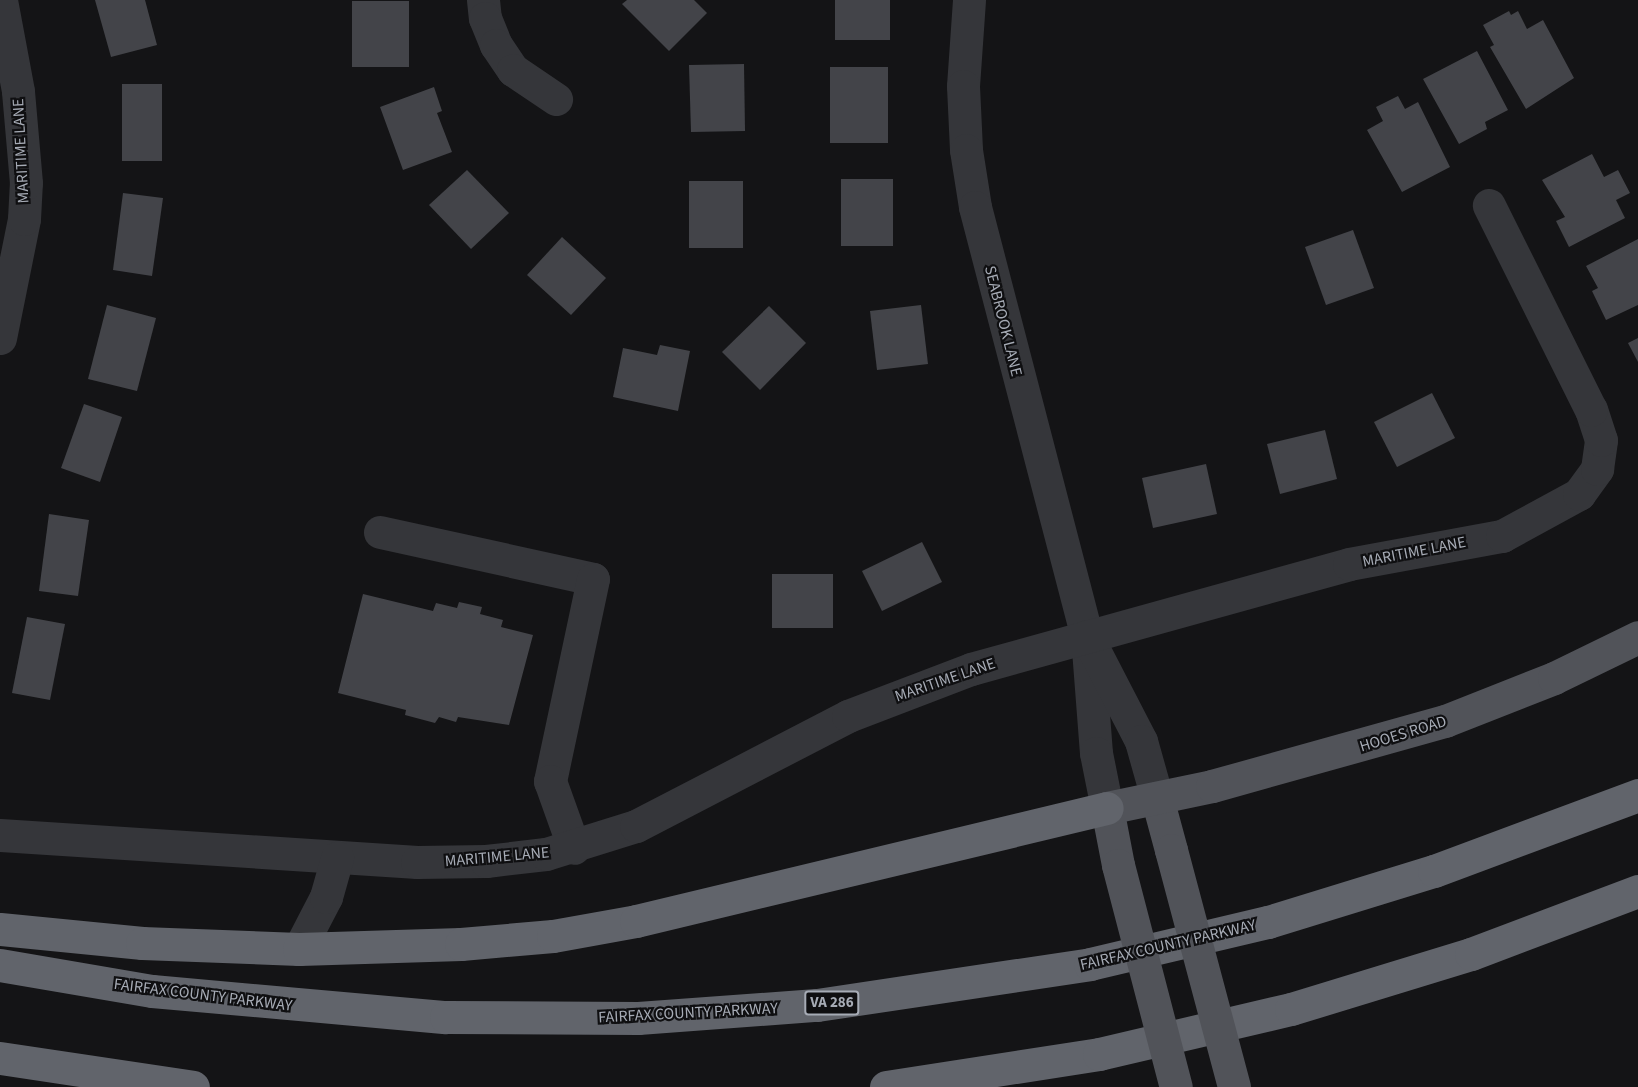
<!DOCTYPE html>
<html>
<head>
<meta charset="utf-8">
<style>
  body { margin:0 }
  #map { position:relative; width:1638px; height:1087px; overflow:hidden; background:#141416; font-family:"Source Sans 3",sans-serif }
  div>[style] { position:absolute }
  .building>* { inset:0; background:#434449 }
  .minor>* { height:33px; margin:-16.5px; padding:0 16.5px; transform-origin:16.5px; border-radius:16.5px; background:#35363a }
  .major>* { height:33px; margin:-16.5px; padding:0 16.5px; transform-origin:16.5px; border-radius:16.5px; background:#515359 }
  .highway>* { height:33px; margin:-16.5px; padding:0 16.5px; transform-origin:16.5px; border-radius:16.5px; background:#61646b }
  .major-bridge>* { height:33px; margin:-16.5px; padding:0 16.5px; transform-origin:16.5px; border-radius:16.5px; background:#515359 }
  span { translate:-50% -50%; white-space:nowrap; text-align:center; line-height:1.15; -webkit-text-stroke:4.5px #0f0f11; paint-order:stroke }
  .shield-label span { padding:2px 4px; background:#0f0f11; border:2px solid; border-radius:4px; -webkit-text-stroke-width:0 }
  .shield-label { font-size:15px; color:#a6abb5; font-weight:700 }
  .street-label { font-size:16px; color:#a6abb5 }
</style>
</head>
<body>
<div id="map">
  <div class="building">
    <i style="clip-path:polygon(95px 0,145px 0,157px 45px,111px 57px)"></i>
    <i style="clip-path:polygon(627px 0,694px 0,707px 13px,669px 51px,622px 4px)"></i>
    <i style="clip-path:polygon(835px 0,890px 0,890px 40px,835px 40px)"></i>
    <i style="clip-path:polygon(352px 1px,409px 1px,409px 67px,352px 67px)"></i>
    <i style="clip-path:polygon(1509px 11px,1511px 15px,1518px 11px,1527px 29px,1543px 20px,1574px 78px,1526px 109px,1490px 47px,1494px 45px,1483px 25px)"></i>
    <i style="clip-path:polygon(1477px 51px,1508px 110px,1485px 122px,1487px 129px,1459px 144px,1423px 79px)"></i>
    <i style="clip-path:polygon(744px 64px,745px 131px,691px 132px,689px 65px)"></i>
    <i style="clip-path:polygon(830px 67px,888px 67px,888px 143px,830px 143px)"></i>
    <i style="clip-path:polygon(122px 84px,162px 84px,162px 161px,122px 161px)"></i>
    <i style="clip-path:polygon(434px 87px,442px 111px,437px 113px,452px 152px,403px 170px,380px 107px)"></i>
    <i style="clip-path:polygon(1398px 96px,1405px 109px,1418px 102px,1450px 167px,1402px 192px,1367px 130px,1383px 121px,1376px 107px)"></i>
    <i style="clip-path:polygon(1592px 154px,1604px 177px,1618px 170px,1630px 193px,1616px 200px,1625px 218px,1569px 247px,1556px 221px,1565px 217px,1542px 180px)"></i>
    <i style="clip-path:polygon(467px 170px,509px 213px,471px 249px,429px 205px)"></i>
    <i style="clip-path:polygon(841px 179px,893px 179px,893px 246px,841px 246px)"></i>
    <i style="clip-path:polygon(689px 181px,743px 181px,743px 248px,689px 248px)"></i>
    <i style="clip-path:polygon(123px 193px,163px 198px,152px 276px,113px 270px)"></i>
    <i style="clip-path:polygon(1353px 230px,1374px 288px,1326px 305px,1305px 247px)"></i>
    <i style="clip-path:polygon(562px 237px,606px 278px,571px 315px,527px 275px)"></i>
    <i style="clip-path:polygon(1638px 239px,1638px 305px,1606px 320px,1592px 291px,1598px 288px,1586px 266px)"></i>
    <i style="clip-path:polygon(107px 305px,156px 318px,137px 391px,88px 379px)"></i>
    <i style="clip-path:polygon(921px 305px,928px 364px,877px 370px,870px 311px)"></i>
    <i style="clip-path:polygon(769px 306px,806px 343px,760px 390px,722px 352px)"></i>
    <i style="clip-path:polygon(1638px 338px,1638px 362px,1628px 343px)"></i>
    <i style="clip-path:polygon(660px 345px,690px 351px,678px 411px,613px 397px,623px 348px,657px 355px)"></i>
    <i style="clip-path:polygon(1432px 393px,1455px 438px,1397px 467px,1374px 422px)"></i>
    <i style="clip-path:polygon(84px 404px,122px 417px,100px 482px,61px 468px)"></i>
    <i style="clip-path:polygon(1325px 430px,1337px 479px,1280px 494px,1267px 444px)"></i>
    <i style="clip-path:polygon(1206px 464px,1217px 514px,1153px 528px,1142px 478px)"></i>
    <i style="clip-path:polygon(49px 514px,89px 520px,78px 596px,39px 591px)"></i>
    <i style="clip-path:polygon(922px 542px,942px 582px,882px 611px,862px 571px)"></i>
    <i style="clip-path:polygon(772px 574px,833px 574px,833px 628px,772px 628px)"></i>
    <i style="clip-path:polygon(363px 594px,433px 611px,436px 603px,457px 608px,459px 602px,482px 607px,480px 614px,503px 620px,501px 627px,533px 635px,509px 725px,458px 717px,456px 722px,439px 717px,435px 723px,405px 715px,406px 710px,338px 693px)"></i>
    <i style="clip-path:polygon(27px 617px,65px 624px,50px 700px,12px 693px)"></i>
  </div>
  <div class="minor">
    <i style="left:483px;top:0;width:18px;rotate:84deg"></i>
    <i style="left:485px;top:18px;width:29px;rotate:68deg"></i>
    <i style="left:496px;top:45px;width:30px;rotate:56deg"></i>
    <i style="left:513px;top:70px;width:52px;rotate:34deg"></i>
    <i style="left:969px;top:0;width:86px;rotate:94deg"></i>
    <i style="left:963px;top:86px;width:64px;rotate:87.3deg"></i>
    <i style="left:966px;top:150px;width:58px;rotate:81deg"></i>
    <i style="left:975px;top:207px;width:443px;rotate:75.4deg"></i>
    <i style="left:1087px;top:636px;width:117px;rotate:85.6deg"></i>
    <i style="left:1096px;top:753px;width:56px;rotate:78.7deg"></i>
    <i style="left:0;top:338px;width:121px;rotate:-78.6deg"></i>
    <i style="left:24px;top:219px;width:36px;rotate:-87deg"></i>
    <i style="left:26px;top:183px;width:92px;rotate:-95deg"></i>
    <i style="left:18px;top:91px;width:93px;rotate:-100.6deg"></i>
    <i style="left:380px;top:532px;width:218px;rotate:12.4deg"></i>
    <i style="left:593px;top:579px;width:207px;rotate:102deg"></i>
    <i style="left:550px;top:781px;width:71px;rotate:70.3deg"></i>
    <i style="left:1093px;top:648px;width:105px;rotate:62.7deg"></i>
    <i style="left:1141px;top:741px;width:59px;rotate:74.3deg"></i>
    <i style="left:0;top:835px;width:418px;rotate:3.7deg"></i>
    <i style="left:417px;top:862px;width:69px;rotate:-0.8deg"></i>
    <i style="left:486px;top:861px;width:60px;rotate:-6.7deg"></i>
    <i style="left:546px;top:854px;width:94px;rotate:-17.3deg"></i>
    <i style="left:636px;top:826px;width:239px;rotate:-27.4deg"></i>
    <i style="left:848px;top:716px;width:132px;rotate:-20.9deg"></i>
    <i style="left:971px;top:669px;width:392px;rotate:-15.5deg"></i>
    <i style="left:1349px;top:564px;width:156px;rotate:-10.4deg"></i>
    <i style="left:1502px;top:536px;width:88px;rotate:-28.6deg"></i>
    <i style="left:1579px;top:494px;width:31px;rotate:-54deg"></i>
    <i style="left:1597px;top:469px;width:29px;rotate:-82deg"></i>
    <i style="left:1601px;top:440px;width:32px;rotate:-108deg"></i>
    <i style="left:1591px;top:410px;width:229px;rotate:-116.5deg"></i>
    <i style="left:299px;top:949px;width:59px;rotate:-62.6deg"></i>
    <i style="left:326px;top:897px;width:41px;rotate:-74.2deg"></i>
  </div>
  <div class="major">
    <i style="left:1157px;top:798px;width:54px;rotate:74.9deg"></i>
    <i style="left:1118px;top:865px;width:58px;rotate:-100.9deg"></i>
    <i style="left:1107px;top:808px;width:107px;rotate:-11.8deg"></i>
    <i style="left:1212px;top:786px;width:242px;rotate:-15.6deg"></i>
    <i style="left:1445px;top:721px;width:117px;rotate:-21.5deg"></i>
    <i style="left:1554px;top:678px;width:93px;rotate:-26deg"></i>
  </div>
  <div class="highway">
    <i style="left:0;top:929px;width:143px;rotate:5.6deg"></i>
    <i style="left:142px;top:943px;width:157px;rotate:2.2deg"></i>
    <i style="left:299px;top:949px;width:162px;rotate:-1.8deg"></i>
    <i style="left:461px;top:944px;width:92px;rotate:-5deg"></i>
    <i style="left:553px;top:936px;width:84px;rotate:-10.2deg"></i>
    <i style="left:636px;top:921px;width:484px;rotate:-13.5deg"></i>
    <i style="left:0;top:965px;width:154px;rotate:9.7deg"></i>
    <i style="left:152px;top:991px;width:295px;rotate:5.1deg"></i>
    <i style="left:446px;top:1017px;width:192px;rotate:0.3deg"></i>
    <i style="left:638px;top:1018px;width:179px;rotate:-4.2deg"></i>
    <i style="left:817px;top:1005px;width:276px;rotate:-8.5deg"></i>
    <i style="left:1090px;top:964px;width:183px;rotate:-13.3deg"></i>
    <i style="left:1268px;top:922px;width:174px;rotate:-17.1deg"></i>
    <i style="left:1434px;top:871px;width:218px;rotate:-20.4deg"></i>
    <i style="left:0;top:1058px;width:195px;rotate:8.5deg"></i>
    <i style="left:886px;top:1087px;width:216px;rotate:-8.8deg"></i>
    <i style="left:1099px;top:1054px;width:197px;rotate:-13.2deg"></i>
    <i style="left:1291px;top:1009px;width:188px;rotate:-17deg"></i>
    <i style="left:1471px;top:954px;width:178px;rotate:-20.7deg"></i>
  </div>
  <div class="major-bridge">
    <i style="left:1171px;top:850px;width:245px;rotate:75.1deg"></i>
    <i style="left:1118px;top:865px;width:229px;rotate:75.4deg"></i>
  </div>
  <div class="shield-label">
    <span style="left:832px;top:1003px">VA 286</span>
  </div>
  <div class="street-label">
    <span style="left:21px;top:151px;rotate:-93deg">MARITIME LANE</span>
    <span style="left:1003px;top:321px;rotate:76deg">SEABROOK LANE</span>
    <span style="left:1414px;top:552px;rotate:-11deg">MARITIME LANE</span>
    <span style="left:945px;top:680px;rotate:-19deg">MARITIME LANE</span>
    <span style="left:1403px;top:734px;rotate:-17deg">HOOES ROAD</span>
    <span style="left:497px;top:857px;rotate:-5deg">MARITIME LANE</span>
    <span style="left:1168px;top:945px;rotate:-13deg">FAIRFAX COUNTY PARKWAY</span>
    <span style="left:203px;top:995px;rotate:7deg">FAIRFAX COUNTY PARKWAY</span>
    <span style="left:688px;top:1013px;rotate:-3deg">FAIRFAX COUNTY PARKWAY</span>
  </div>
</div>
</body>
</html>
